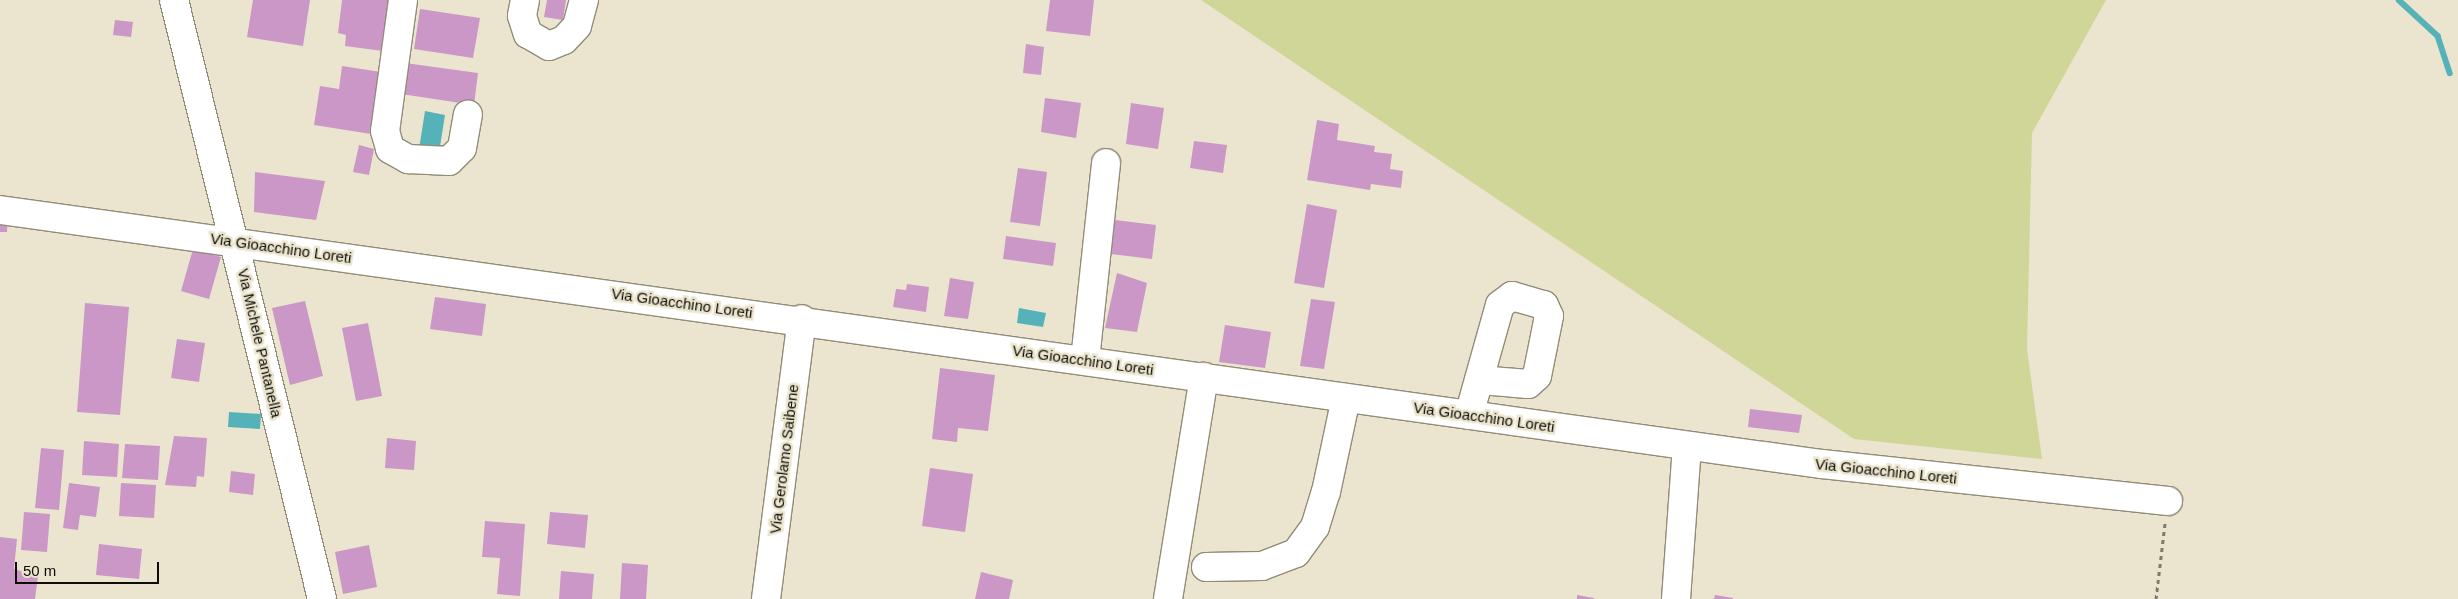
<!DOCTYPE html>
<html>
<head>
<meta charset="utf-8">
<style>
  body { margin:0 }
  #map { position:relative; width:2458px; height:599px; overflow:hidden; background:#ebe5cf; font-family:Arial,sans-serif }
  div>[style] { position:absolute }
  .green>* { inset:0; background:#d0d698 }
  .water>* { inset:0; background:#54b2b8 }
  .stream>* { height:5.5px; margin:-2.75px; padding:0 2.75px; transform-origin:2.75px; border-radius:2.75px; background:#54b2b8 }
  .building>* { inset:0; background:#ca97c7 }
  .path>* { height:3px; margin-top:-1.5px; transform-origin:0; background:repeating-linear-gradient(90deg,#7f7a6c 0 4px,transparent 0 8px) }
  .roads { filter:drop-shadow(1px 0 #918c78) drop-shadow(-1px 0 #918c78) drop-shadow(0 1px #918c78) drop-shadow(0 -1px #918c78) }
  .minor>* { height:28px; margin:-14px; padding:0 14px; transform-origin:14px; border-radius:14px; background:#fff }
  span { translate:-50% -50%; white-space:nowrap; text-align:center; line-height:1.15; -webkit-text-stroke:5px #ebe5cf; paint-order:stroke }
  .street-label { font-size:15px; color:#0e0c05 }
  .scale { position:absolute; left:15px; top:562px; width:144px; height:22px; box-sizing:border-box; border:2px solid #0e0c05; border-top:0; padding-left:6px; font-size:15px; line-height:18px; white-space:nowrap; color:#0e0c05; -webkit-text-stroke:4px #ebe5cf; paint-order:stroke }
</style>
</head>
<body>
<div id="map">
  <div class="green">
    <i style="clip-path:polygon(1201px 0,2106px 0,2032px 133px,2027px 349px,2042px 459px,1854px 439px)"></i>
  </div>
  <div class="water">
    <i style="clip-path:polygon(425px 111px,445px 115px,439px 153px,419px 149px)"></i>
    <i style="clip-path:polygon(1019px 308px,1046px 313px,1043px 327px,1017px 323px)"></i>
    <i style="clip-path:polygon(229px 412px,261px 414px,260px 429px,228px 427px)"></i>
  </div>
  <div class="stream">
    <i style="left:2399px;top:0;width:53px;rotate:42.7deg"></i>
    <i style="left:2438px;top:36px;width:39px;rotate:72deg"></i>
  </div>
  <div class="building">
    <i style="clip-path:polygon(253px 0,310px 0,303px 46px,247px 37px)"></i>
    <i style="clip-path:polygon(342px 0,390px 0,383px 51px,345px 46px,346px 35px,338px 33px)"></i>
    <i style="clip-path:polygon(547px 0,566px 0,563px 20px,544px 17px)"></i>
    <i style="clip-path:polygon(1050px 0,1094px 0,1090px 36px,1046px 31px)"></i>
    <i style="clip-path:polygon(420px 9px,480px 18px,473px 58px,414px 49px)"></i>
    <i style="clip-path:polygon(115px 20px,133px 22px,131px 37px,113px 35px)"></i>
    <i style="clip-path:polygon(1026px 44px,1044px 47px,1041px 75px,1023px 73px)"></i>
    <i style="clip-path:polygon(405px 63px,478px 73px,474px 105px,401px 94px)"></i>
    <i style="clip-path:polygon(342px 66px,381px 72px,371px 134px,314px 125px,320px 86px,339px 89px)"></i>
    <i style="clip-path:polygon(1045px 98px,1081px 103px,1076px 138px,1041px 132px)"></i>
    <i style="clip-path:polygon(1131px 103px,1164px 108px,1158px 149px,1126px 144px)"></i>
    <i style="clip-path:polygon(1317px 120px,1339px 124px,1337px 140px,1375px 146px,1374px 152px,1392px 154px,1390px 169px,1403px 171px,1401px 188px,1371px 184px,1370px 190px,1307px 180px)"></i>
    <i style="clip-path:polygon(1194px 141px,1227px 145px,1223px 173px,1190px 168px)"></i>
    <i style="clip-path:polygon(359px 145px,374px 149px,369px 175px,353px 172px)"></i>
    <i style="clip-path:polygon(1018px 168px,1047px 172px,1040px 226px,1010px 222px)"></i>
    <i style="clip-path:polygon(255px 172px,325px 181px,316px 220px,254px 212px)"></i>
    <i style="clip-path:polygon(1307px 204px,1337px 210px,1324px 288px,1294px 283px)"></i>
    <i style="clip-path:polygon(0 218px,8px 218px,7px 232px,0 232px)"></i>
    <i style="clip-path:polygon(1115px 220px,1156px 225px,1152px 259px,1111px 254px)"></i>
    <i style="clip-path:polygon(1006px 236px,1056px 243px,1053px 266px,1003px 259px)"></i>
    <i style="clip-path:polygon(193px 249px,221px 257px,209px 299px,181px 291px)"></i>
    <i style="clip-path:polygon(1117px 273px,1147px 283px,1137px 332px,1105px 328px)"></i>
    <i style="clip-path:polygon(950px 278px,974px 282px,968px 319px,944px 316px)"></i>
    <i style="clip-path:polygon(907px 284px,929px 287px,926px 312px,893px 307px,896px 289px,906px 290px)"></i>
    <i style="clip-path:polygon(435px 297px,486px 304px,482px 336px,430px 329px)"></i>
    <i style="clip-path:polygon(1311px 299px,1335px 302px,1324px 369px,1300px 366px)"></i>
    <i style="clip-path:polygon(305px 301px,323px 376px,290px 385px,272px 308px)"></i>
    <i style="clip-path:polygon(85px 303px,129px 307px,120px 415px,77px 412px)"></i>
    <i style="clip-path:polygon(368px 323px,382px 396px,356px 401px,342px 328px)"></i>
    <i style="clip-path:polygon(1225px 325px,1271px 332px,1265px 368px,1219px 362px)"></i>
    <i style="clip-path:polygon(177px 339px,205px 343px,199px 382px,171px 378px)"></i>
    <i style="clip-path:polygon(940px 368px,995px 375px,988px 431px,958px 428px,957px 442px,932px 439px)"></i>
    <i style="clip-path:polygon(1750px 409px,1802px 415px,1799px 433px,1748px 427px)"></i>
    <i style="clip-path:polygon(174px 436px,207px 438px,204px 477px,197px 476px,196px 487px,165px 485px)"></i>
    <i style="clip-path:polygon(387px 438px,416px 441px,414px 470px,385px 468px)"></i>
    <i style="clip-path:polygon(84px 441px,119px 444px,117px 477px,82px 475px)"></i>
    <i style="clip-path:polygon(125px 444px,160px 446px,158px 480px,122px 478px)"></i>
    <i style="clip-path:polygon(41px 448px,64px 450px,59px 510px,35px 508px)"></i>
    <i style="clip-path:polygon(930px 468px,973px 474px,965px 532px,922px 526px)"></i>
    <i style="clip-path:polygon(231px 471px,255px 474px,253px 495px,229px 492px)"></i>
    <i style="clip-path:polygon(69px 483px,100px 487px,96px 517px,80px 515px,78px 530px,63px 528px)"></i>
    <i style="clip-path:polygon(121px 483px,156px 485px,154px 518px,119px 516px)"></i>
    <i style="clip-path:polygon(24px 512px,50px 514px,47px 552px,21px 550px)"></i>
    <i style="clip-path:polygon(550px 512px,588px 515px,585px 548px,547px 544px)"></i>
    <i style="clip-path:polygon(485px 521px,525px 524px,520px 596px,497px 594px,500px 558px,482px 557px)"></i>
    <i style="clip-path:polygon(0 537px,17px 539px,14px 569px,38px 576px,35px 599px,0 599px)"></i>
    <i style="clip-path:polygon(99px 544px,142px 549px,139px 579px,96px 575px)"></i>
    <i style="clip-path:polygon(369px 545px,377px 587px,343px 594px,335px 552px)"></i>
    <i style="clip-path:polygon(622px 563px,648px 565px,646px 599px,620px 599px)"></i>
    <i style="clip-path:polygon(561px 571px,594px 574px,592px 599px,559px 599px)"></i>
    <i style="clip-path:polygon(981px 572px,1013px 580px,1009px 599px,975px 599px)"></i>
    <i style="clip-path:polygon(1577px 595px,1594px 598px,1594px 599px,1577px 599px)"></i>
    <i style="clip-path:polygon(1715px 595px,1733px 598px,1733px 599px,1714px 599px)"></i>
  </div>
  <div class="path">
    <i style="left:2156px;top:599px;width:77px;rotate:-83.2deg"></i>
  </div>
  <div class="roads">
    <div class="minor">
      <i style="left:174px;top:0;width:617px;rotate:76.12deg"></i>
      <i style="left:403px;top:0;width:132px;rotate:97.8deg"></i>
      <i style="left:385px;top:131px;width:19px;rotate:74deg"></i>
      <i style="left:390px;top:149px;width:21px;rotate:29deg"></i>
      <i style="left:408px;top:159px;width:41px;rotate:2.8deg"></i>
      <i style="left:449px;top:161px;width:18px;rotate:-45deg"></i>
      <i style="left:462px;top:148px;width:34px;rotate:-80deg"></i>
      <i style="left:525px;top:0;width:16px;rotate:101deg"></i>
      <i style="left:522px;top:16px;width:19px;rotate:72deg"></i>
      <i style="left:528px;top:34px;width:24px;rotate:30deg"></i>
      <i style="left:549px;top:46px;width:16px;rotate:-22deg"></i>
      <i style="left:564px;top:40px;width:19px;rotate:-47deg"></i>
      <i style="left:577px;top:26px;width:27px;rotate:-75deg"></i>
      <i style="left:0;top:210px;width:1840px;rotate:7.94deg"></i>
      <i style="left:1822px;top:464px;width:348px;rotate:6.1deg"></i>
      <i style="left:1085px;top:360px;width:198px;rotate:-83.9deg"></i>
      <i style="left:1469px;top:415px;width:114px;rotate:-74.3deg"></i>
      <i style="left:1500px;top:305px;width:15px;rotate:-37deg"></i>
      <i style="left:1512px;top:296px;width:33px;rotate:16deg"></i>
      <i style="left:1544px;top:305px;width:12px;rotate:66deg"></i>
      <i style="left:1549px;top:316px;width:61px;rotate:101.3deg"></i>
      <i style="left:1537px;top:376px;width:12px;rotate:138deg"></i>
      <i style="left:1528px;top:384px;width:49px;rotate:-175.3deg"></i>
      <i style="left:1206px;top:567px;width:56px;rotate:-1deg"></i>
      <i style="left:1262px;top:566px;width:36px;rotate:-21deg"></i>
      <i style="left:1296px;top:553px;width:32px;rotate:-54deg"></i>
      <i style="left:1315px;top:527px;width:37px;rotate:-73deg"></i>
      <i style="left:1326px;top:492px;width:96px;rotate:-78deg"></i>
      <i style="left:766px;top:599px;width:282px;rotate:-82.7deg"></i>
      <i style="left:1168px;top:599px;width:225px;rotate:-80.8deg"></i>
      <i style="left:1676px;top:599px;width:153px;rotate:-85.9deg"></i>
    </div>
  </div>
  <div class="street-label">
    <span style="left:281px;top:248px;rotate:8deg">Via Gioacchino Loreti</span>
    <span style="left:682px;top:303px;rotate:8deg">Via Gioacchino Loreti</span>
    <span style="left:260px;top:343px;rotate:77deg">Via Michele Pantanella</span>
    <span style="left:1083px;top:360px;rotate:8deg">Via Gioacchino Loreti</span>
    <span style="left:1484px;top:417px;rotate:8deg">Via Gioacchino Loreti</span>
    <span style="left:784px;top:459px;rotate:-83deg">Via Gerolamo Saibene</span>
    <span style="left:1886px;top:471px;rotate:6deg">Via Gioacchino Loreti</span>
  </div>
  <div class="scale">50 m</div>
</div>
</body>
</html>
